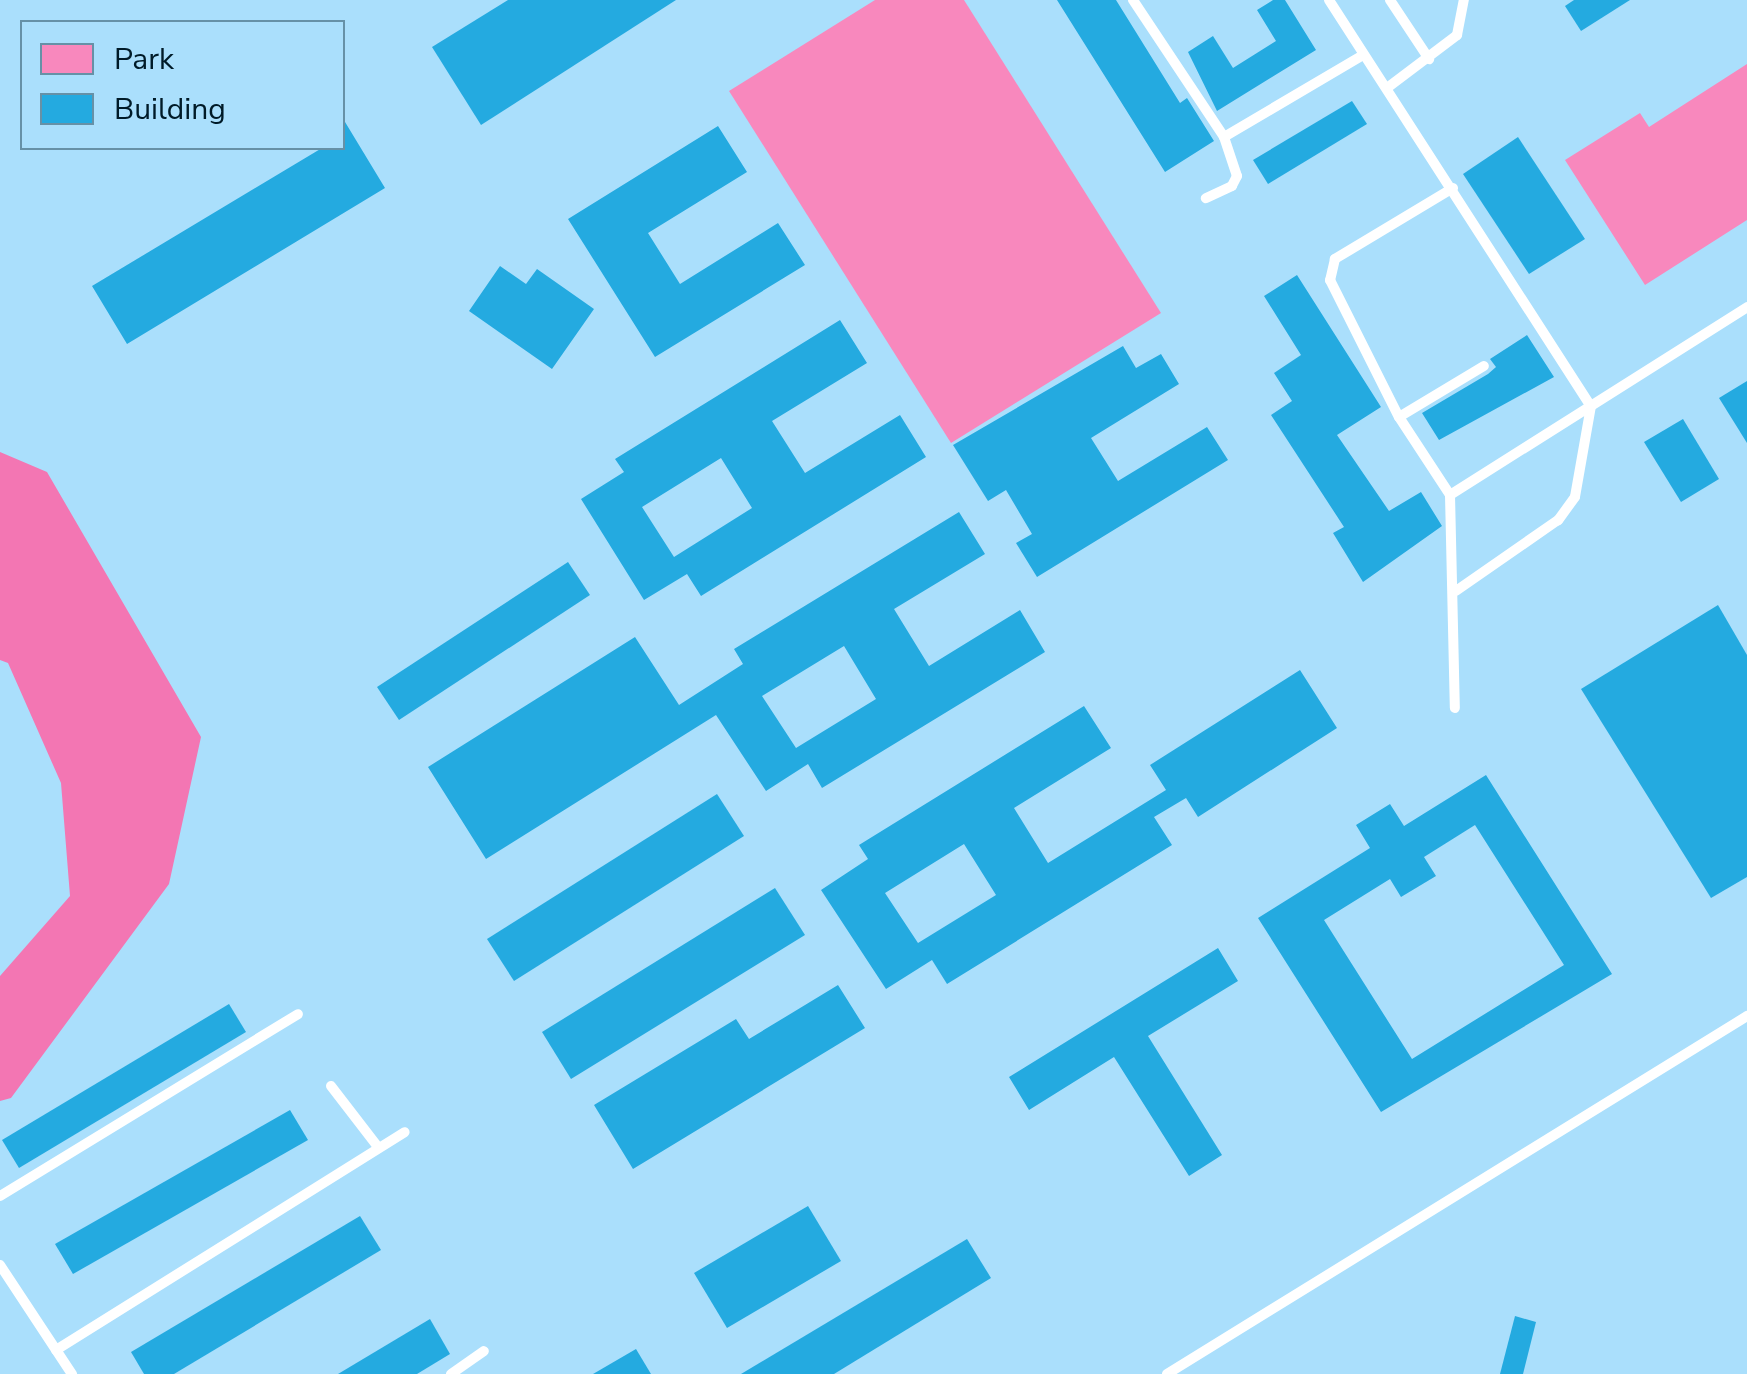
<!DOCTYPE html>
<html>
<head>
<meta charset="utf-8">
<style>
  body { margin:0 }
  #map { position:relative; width:1747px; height:1374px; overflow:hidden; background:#aadffc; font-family:"Nunito Sans",sans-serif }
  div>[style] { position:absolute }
  .green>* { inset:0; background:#f888bd }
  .forest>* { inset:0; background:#f376b3 }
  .building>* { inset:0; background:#24aae0 }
  .service>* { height:10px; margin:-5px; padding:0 5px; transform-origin:5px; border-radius:5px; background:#fff }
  span { translate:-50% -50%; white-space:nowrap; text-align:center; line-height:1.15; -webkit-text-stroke:8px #aadffc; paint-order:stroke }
  .legend { position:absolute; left:20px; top:20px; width:325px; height:130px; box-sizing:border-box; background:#aadffc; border:2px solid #6691a7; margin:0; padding:12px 18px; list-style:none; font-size:30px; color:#001b28 }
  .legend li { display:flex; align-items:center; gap:20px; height:50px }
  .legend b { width:50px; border:2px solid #6691a7 }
</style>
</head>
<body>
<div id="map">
  <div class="green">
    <i style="clip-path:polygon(875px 0,964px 0,1161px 313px,951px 443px,729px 91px)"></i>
    <i style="clip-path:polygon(1747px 64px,1747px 220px,1645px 285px,1565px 160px,1640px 113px,1649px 127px)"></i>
  </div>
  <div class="forest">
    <i style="clip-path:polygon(0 452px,47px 472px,201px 737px,169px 884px,11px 1098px,0 1101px,0 976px,70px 896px,61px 783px,8px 663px,0 660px)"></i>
  </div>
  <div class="building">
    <i style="clip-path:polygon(508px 0,676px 0,481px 125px,432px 47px)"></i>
    <i style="clip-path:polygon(1057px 0,1116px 0,1180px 103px,1187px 98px,1214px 141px,1165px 172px)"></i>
    <i style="clip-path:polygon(1273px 0,1285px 0,1316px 50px,1217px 111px,1188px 52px,1213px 36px,1233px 68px,1276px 41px,1257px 10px)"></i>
    <i style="clip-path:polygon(1574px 0,1630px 0,1581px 31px,1565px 6px)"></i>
    <i style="clip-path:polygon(1352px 101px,1367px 124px,1268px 184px,1253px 160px)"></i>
    <i style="clip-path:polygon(342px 117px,385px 188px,127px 344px,92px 286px,322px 148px,342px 148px)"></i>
    <i style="clip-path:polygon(718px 126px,747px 172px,648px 233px,680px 284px,778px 223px,805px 265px,655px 357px,568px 219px)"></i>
    <i style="clip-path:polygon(1518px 137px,1585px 239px,1529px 274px,1463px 174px)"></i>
    <i style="clip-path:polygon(500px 266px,526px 284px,537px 269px,594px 309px,552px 369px,469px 311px)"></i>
    <i style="clip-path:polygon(1297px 275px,1381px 407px,1337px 435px,1389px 511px,1421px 492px,1442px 526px,1363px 582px,1333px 533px,1344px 527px,1271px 415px,1292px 401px,1274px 373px,1301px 355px,1264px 296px)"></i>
    <i style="clip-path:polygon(evenodd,840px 320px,867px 363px,772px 421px,805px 473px,900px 415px,926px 457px,701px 596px,687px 574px,644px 600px,581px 499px,624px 472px,615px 459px,840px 320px,721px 458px,752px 508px,674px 557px,642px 507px,721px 458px)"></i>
    <i style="clip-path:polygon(1527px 335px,1554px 377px,1439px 440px,1422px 413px,1488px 374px,1496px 367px,1490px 359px)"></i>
    <i style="clip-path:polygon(1123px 346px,1136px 368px,1161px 354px,1179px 384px,1091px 438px,1118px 481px,1207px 427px,1228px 460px,1037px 577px,1016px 543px,1032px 534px,1006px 490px,988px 501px,953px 445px)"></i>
    <i style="clip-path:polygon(1747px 381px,1747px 443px,1719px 398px)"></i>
    <i style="clip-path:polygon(1683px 419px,1719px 479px,1681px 502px,1644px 442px)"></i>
    <i style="clip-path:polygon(evenodd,959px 512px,985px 554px,894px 609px,929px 666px,1020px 610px,1045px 652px,822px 788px,808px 764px,766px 791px,716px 715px,486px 859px,428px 767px,635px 637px,679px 705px,743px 664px,734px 649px,959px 512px,844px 646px,876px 699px,796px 748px,762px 696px,844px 646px)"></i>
    <i style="clip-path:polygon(568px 562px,590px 595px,399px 720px,377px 687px)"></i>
    <i style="clip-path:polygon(1718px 605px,1747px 655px,1747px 877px,1711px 898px,1581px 689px)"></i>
    <i style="clip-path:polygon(evenodd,1300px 670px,1337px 728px,1198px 817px,1186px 798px,1154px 817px,1172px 845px,947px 984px,932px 960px,886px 989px,821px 890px,868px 859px,859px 845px,1084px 706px,1111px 748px,1014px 808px,1048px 863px,1166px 790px,1150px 765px,1300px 670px,964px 844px,996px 895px,918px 943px,885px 893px,964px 844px)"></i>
    <i style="clip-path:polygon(evenodd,1486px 775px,1612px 974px,1381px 1112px,1258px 918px,1370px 848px,1356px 825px,1390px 804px,1404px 826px,1486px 775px,1475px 825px,1564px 965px,1412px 1059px,1324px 920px,1390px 879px,1401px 897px,1436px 876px,1424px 857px,1475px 825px)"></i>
    <i style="clip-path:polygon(717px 794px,744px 836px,514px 981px,487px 939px)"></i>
    <i style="clip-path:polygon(775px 888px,805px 935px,571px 1079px,542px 1032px)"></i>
    <i style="clip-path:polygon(1218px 948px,1238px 981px,1148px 1036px,1222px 1155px,1189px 1176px,1114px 1057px,1029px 1110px,1009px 1077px)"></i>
    <i style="clip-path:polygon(838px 985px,865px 1028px,633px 1169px,594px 1105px,736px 1019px,749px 1039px)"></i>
    <i style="clip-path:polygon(229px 1004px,246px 1032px,19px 1168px,2px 1140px)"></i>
    <i style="clip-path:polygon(290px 1110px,308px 1140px,73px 1274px,55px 1244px)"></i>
    <i style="clip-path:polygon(808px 1206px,841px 1261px,727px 1328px,694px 1273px)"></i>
    <i style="clip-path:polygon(360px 1216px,381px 1250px,174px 1374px,144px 1374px,131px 1352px)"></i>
    <i style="clip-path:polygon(967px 1239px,991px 1278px,834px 1374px,741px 1374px)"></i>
    <i style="clip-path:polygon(1515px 1316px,1536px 1322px,1523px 1374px,1500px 1374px)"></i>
    <i style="clip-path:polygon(430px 1319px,450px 1354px,417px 1374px,338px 1374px)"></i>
    <i style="clip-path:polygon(636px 1349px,651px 1374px,593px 1374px)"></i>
  </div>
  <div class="service">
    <i style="left:1133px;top:0;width:164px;rotate:56.4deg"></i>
    <i style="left:1224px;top:137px;width:41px;rotate:71.6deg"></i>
    <i style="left:1237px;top:176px;width:11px;rotate:117deg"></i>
    <i style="left:1232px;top:186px;width:29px;rotate:155deg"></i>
    <i style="left:1329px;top:0;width:483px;rotate:57.2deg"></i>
    <i style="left:1591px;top:406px;width:92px;rotate:100deg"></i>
    <i style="left:1575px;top:497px;width:29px;rotate:126deg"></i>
    <i style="left:1558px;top:520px;width:124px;rotate:145.2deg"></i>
    <i style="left:1390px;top:0;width:71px;rotate:56.5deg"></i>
    <i style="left:1387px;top:88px;width:88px;rotate:-37.1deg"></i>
    <i style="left:1457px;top:35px;width:36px;rotate:-79deg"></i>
    <i style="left:1224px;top:137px;width:161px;rotate:-30.5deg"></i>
    <i style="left:1453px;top:188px;width:138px;rotate:149deg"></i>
    <i style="left:1335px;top:259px;width:22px;rotate:103deg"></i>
    <i style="left:1330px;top:280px;width:153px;rotate:63.3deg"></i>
    <i style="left:1399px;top:417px;width:93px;rotate:56.8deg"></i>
    <i style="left:1450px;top:495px;width:213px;rotate:88.7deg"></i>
    <i style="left:1399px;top:417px;width:99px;rotate:-31deg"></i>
    <i style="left:1450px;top:495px;width:352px;rotate:-32.3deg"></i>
    <i style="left:331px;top:1086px;width:77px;rotate:52.4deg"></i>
    <i style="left:0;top:1196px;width:349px;rotate:-31.4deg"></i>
    <i style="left:0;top:1265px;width:131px;rotate:56.6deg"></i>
    <i style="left:56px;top:1350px;width:411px;rotate:-32deg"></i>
    <i style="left:451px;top:1374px;width:40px;rotate:-34.9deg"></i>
    <i style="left:1167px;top:1374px;width:682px;rotate:-31.68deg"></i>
  </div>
  <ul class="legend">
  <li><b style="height:28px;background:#f888bd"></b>Park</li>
  <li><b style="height:28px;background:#24aae0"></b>Building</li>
  </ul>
</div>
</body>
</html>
